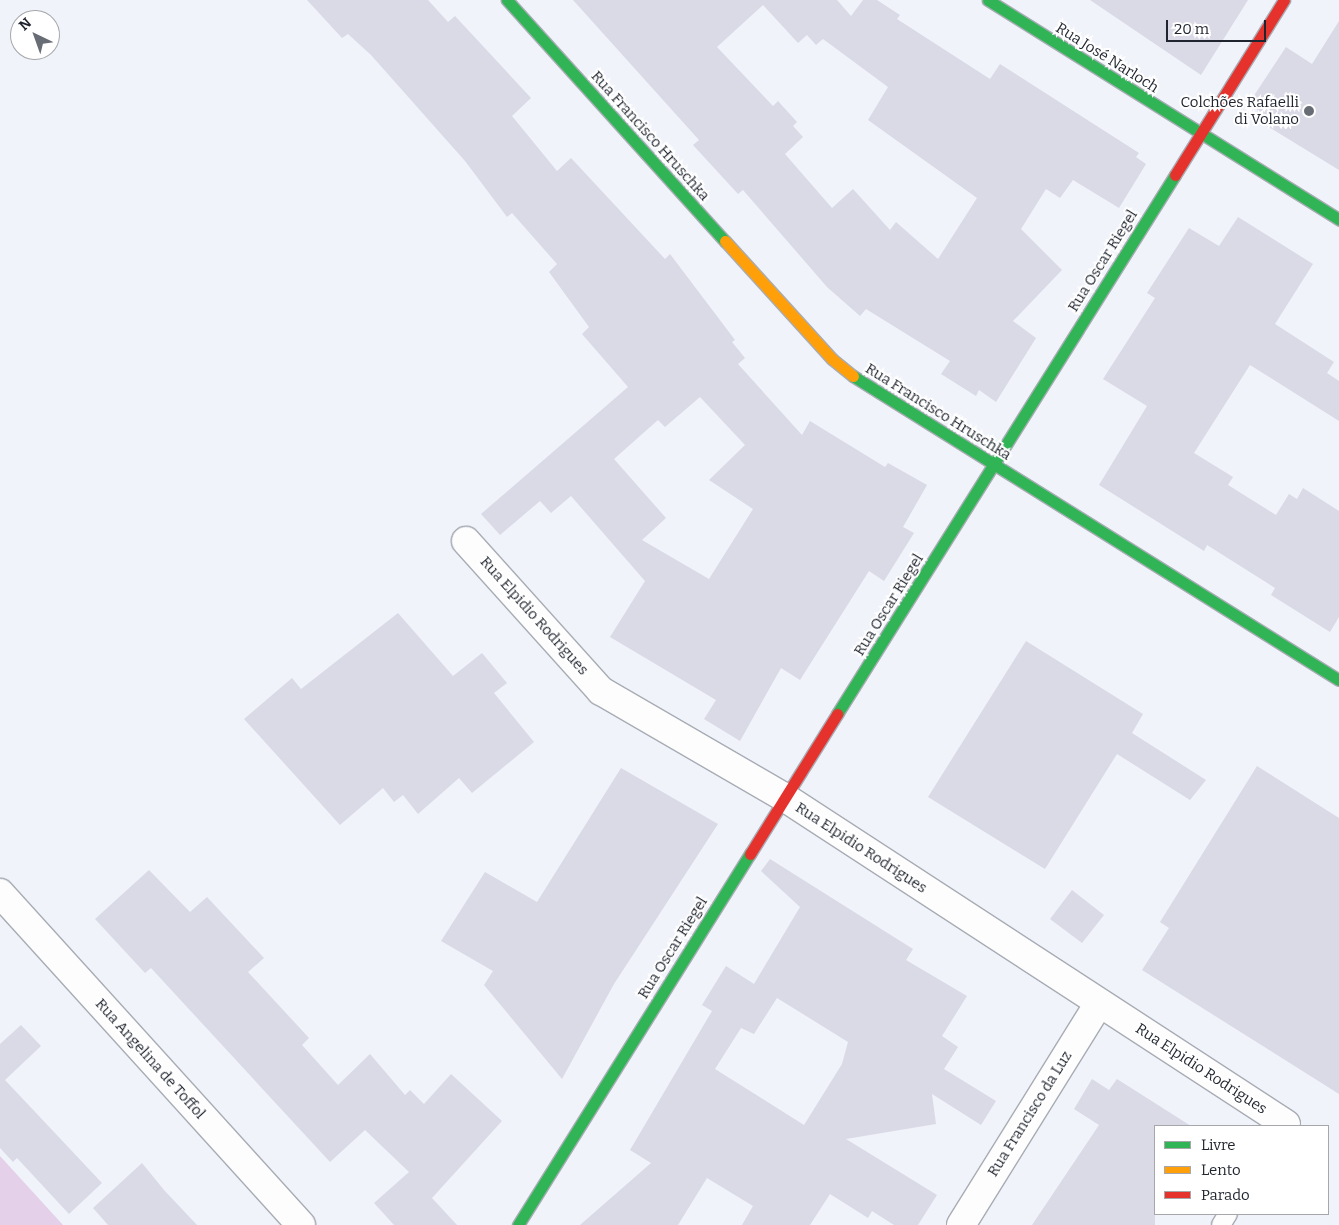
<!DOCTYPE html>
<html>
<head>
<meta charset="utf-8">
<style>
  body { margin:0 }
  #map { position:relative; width:1339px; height:1225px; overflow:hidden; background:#f0f3fa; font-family:Bitter,serif }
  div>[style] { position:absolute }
  .forest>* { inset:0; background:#e4d0e8 }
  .building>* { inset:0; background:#dad9e6 }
  .roads { filter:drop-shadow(1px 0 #a8acb4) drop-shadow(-1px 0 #a8acb4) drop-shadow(0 1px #a8acb4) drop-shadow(0 -1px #a8acb4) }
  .lane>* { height:18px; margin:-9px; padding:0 9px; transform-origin:9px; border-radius:9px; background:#fdfdfe }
  .street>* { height:28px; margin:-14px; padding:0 14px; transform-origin:14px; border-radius:14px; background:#fdfdfe }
  .fast>* { height:11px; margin:-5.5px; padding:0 5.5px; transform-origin:5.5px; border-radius:5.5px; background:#30b455 }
  .slow>* { height:11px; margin:-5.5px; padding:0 5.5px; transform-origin:5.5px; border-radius:5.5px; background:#ff9f0a }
  .jam>* { height:11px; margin:-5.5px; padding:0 5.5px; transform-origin:5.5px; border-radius:5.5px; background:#e5322d }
  .dots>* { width:14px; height:14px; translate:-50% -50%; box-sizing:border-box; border:2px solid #fff; border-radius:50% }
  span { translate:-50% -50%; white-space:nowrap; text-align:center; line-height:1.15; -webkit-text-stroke:4px #fff; paint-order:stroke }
  .street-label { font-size:15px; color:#1f242e }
  .poi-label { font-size:15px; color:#1f242e }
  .right { translate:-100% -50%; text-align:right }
  .legend { position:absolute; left:1154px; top:1125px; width:175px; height:90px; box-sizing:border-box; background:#fff; border:1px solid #a5a7ab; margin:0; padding:6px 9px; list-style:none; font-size:15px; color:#1f242e }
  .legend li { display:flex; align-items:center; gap:10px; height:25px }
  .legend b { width:25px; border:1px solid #a5a7ab }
  .north { position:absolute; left:10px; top:10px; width:50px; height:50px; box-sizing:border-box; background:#fff; border:1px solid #a5a7ab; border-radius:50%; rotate:318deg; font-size:14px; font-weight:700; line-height:20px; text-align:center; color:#1f242e }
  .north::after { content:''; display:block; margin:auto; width:18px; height:22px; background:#686c75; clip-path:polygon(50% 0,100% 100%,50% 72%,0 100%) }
  .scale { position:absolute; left:1166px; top:20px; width:100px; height:22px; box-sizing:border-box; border:2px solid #1f242e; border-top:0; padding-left:6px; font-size:15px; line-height:18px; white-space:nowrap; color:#1f242e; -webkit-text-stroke:4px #fff; paint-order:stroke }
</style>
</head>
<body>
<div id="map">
  <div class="forest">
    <i style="clip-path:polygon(0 1156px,63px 1225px,0 1225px)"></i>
  </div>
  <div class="building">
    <i style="clip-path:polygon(evenodd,307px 0,428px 0,448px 22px,455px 16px,531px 98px,512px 116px,557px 171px,571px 158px,665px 259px,670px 254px,735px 340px,732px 342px,745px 358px,738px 364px,802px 435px,810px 421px,885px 467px,888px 463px,927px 485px,903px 527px,914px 533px,884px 581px,869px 571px,800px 680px,781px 668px,740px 741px,704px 719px,716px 700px,610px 637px,645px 581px,571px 496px,551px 513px,540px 501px,500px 535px,481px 514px,628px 387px,582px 334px,589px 327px,549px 272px,557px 264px,512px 213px,507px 217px,465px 161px,371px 55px,348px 34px,342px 38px,307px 0,700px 397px,745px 445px,709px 480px,753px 509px,709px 579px,642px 540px,666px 518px,614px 459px,658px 420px,665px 427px,700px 397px)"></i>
    <i style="clip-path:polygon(evenodd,573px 0,837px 0,851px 16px,863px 0,877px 0,900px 15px,897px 19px,990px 79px,1000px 64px,1139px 153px,1136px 157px,1146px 164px,1119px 208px,1073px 180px,1060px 198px,1046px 189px,1021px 229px,1062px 270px,1013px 321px,1036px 338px,996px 402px,979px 390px,976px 396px,941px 374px,950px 361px,866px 309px,860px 316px,827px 287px,743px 190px,738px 194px,693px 145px,699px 140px,573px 0,763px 5px,798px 43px,807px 35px,816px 45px,823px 39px,888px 87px,868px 120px,977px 198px,938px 259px,896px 222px,890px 230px,853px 189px,832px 208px,785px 154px,803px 137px,793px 126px,797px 122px,778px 101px,773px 106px,717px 47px,763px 5px)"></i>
    <i style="clip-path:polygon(1090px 0,1248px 0,1201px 75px)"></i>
    <i style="clip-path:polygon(1339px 21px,1339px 170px,1259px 121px,1255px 94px,1286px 47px,1312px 64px)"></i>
    <i style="clip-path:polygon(1238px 217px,1313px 264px,1275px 324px,1334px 362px,1327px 373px,1339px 381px,1339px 421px,1250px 365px,1194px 453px,1233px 477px,1228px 485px,1276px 515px,1289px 494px,1297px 499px,1303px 488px,1339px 511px,1339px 617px,1330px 632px,1271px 595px,1275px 588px,1207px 545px,1204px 551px,1099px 485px,1147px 406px,1103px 379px,1155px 298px,1147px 293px,1189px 228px,1219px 246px)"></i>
    <i style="clip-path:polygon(398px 613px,453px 676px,482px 653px,507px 683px,494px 693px,534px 742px,472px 793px,459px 778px,418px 814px,403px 795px,394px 802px,383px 788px,340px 825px,244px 719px,292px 678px,301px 689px)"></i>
    <i style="clip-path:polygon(1026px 641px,1143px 714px,1132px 733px,1206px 780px,1190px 800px,1117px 754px,1045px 869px,928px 797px)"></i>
    <i style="clip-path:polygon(1257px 766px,1339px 818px,1339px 1094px,1142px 970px,1169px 928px,1160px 922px)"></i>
    <i style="clip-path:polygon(621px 768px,718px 824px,614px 984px,562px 1079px,484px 985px,493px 971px,441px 941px,485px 872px,537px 902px)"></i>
    <i style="clip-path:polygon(evenodd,770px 859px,913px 949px,906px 960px,967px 996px,942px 1036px,958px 1047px,944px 1069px,996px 1101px,981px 1125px,932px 1094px,936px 1124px,846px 1139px,937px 1195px,918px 1225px,894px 1225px,872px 1211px,868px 1218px,830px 1194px,810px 1225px,742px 1225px,753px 1206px,707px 1178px,678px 1225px,580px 1225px,651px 1163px,630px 1150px,712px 1011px,702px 1005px,726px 966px,754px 984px,800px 907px,761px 871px,770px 859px,777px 998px,848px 1042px,842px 1064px,804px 1125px,715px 1069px,741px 1028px,754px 1034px,777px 998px)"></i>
    <i style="clip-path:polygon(149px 870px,190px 912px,207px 897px,264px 958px,248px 972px,309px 1038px,302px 1045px,338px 1085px,370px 1054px,405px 1095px,410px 1090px,424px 1104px,451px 1074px,502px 1121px,432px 1198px,457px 1225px,394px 1225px,374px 1203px,409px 1172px,365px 1130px,330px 1162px,151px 968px,145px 973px,95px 919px)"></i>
    <i style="clip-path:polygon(1072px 890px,1104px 915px,1082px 943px,1050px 919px)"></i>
    <i style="clip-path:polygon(21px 1025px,41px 1046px,5px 1080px,102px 1183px,69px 1214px,17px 1158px,13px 1162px,0 1148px,0 1044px)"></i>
    <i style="clip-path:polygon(1092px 1079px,1109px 1090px,1117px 1079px,1191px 1126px,1155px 1126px,1155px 1225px,1032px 1225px,1099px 1125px,1074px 1109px)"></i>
    <i style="clip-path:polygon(142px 1163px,164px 1190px,197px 1225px,108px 1225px,93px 1208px)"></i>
  </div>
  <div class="roads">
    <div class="lane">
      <i style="left:1221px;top:1225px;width:13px;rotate:-58deg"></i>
    </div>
    <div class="street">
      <i style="left:466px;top:541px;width:202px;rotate:48deg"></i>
      <i style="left:601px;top:691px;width:211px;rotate:30.1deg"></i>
      <i style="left:784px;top:797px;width:599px;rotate:33.08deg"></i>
      <i style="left:0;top:893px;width:448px;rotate:47.8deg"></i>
      <i style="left:961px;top:1225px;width:261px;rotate:-58.1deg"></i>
    </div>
    <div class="fast">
      <i style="left:507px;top:0;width:325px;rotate:47.9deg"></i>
      <i style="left:988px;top:0;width:414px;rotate:32deg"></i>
      <i style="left:853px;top:376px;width:573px;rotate:32.03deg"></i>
      <i style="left:837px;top:714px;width:636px;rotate:-57.91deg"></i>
      <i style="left:518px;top:1225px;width:438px;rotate:-58deg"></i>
    </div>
    <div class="slow">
      <i style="left:725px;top:241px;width:159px;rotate:47.8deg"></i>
      <i style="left:832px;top:359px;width:27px;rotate:39deg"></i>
    </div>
    <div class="jam">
      <i style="left:1175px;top:175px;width:206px;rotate:-58.1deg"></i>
      <i style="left:750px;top:854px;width:165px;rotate:-58.1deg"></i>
    </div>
  </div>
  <div class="dots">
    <i style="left:1309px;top:111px;background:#686c75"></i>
  </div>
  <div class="street-label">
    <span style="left:1107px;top:58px;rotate:32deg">Rua José Narloch</span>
    <span style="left:650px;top:136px;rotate:48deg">Rua Francisco Hruschka</span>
    <span style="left:1103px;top:261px;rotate:-58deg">Rua Oscar Riegel</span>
    <span style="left:938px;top:412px;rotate:32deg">Rua Francisco Hruschka</span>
    <span style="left:889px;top:605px;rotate:-58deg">Rua Oscar Riegel</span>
    <span style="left:534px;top:616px;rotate:48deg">Rua Elpidio Rodrigues</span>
    <span style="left:861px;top:848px;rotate:33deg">Rua Elpidio Rodrigues</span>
    <span style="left:673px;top:948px;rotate:-58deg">Rua Oscar Riegel</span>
    <span style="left:150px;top:1059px;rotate:48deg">Rua Angelina de Toffol</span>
    <span style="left:1201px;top:1069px;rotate:33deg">Rua Elpidio Rodrigues</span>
    <span style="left:1030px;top:1114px;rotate:-58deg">Rua Francisco da Luz</span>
  </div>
  <div class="poi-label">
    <span class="right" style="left:1299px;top:111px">Colchões Rafaelli<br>di Volano</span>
  </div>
  <ul class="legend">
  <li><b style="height:6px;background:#30b455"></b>Livre</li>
  <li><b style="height:6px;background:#ff9f0a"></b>Lento</li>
  <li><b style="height:6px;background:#e5322d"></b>Parado</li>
  </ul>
  <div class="north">N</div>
  <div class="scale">20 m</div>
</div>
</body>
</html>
